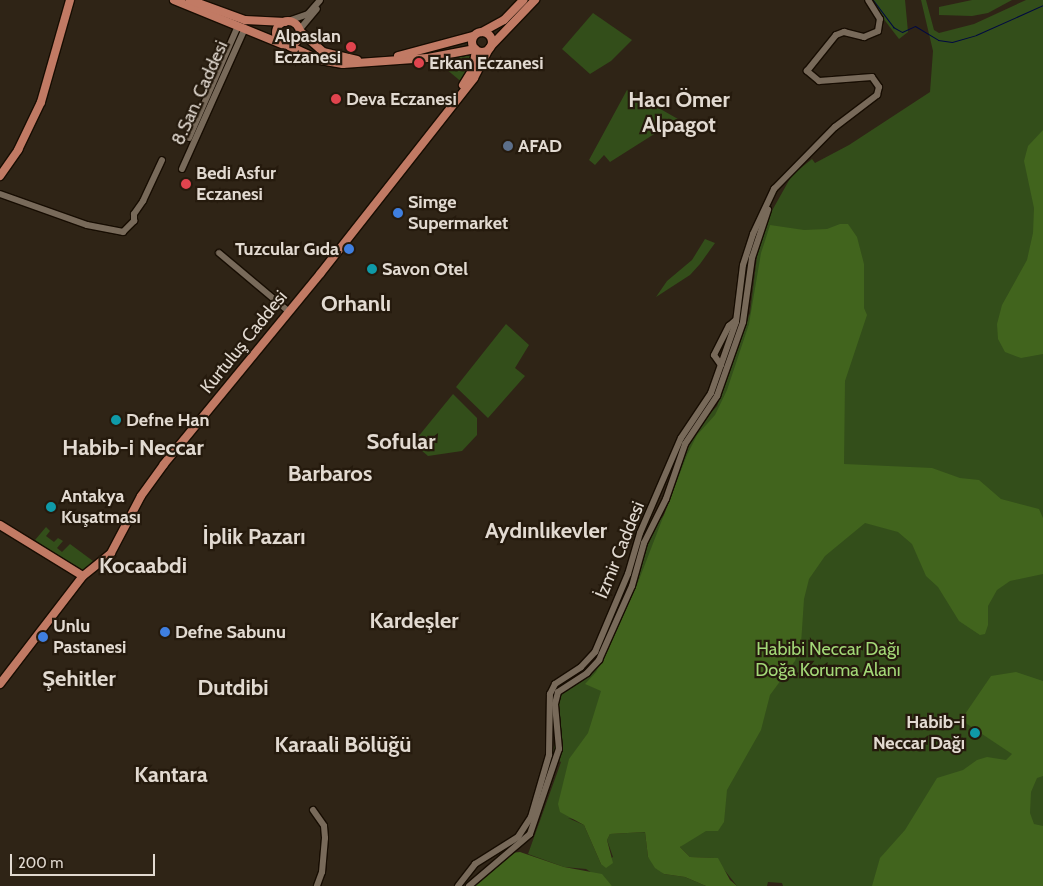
<!DOCTYPE html>
<html>
<head>
<meta charset="utf-8">
<style>
  body { margin:0 }
  #map { position:relative; width:1043px; height:886px; overflow:hidden; background:#2f2416; font-family:Cabin,sans-serif }
  div>[style] { position:absolute }
  .green>* { inset:0; background:#334e1a }
  .forest>* { inset:0; background:#41641d }
  .stream>* { height:1px; margin:-0.5px; padding:0 0.5px; transform-origin:0.5px; border-radius:0.5px; background:#000942 }
  .roads { filter:drop-shadow(1px 0 #170d02) drop-shadow(-1px 0 #170d02) drop-shadow(0 1px #170d02) drop-shadow(0 -1px #170d02) }
  .tertiary>* { height:6px; margin:-3px; padding:0 3px; transform-origin:3px; border-radius:3px; background:#786a5a }
  .primary>* { height:8px; margin:-4px; padding:0 4px; transform-origin:4px; border-radius:4px; background:#c17a64 }
  .primary>.ring { margin:-4px; padding:0; box-sizing:content-box; background:none; border:8px solid #c17a64; border-radius:50% }
  .dots>* { width:14px; height:14px; translate:-50% -50%; box-sizing:border-box; border:2px solid #251a0d; border-radius:50% }
  span { translate:-50% -50%; white-space:nowrap; text-align:center; line-height:1.15; -webkit-text-stroke:4.5px #251a0d; paint-order:stroke }
  .poi-label { font-size:18px; color:#e2dad1; font-weight:700 }
  .right { translate:-100% -50%; text-align:right }
  .left { translate:0 -50%; text-align:left }
  .street-label { font-size:18px; color:#e2dad1 }
  .park-label { font-size:18px; color:#a3d877 }
  .district-label { font-size:22px; color:#e2dad1; font-weight:700 }
  .scale { position:absolute; left:10px; top:854px; width:145px; height:22px; box-sizing:border-box; border:2px solid #e2dad1; border-top:0; padding-left:6px; font-size:15px; line-height:18px; white-space:nowrap; color:#e2dad1; -webkit-text-stroke:4px #251a0d; paint-order:stroke }
</style>
</head>
<body>
<div id="map">
  <div class="green">
    <i style="clip-path:polygon(869px 0,905px 0,908px 32px,899px 39px)"></i>
    <i style="clip-path:polygon(921px 0,926px 0,934px 30px,939px 33px,974px 24px,1026px 0,1043px 0,1043px 886px,783px 886px,782px 883px,768px 882px,767px 886px,737px 886px,715px 858px,690px 857px,680px 847px,688px 840px,568px 818px,584px 825px,601px 864px,613px 857px,607px 840px,610px 834px,645px 832px,648px 857px,664px 874px,685px 877px,706px 886px,612px 886px,586px 869px,564px 867px,528px 854px,561px 762px,553px 758px,556px 723px,553px 701px,598px 665px,645px 539px,668px 510px,689px 437px,717px 406px,750px 313px,760px 232px,792px 175px,812px 159px,815px 163px,849px 145px,930px 92px,933px 51px)"></i>
    <i style="clip-path:polygon(972px 0,1012px 0,988px 13px,972px 16px,939px 15px,939px 7px)"></i>
    <i style="clip-path:polygon(593px 13px,632px 40px,611px 61px,590px 74px,562px 49px)"></i>
    <i style="clip-path:polygon(470px 56px,471px 65px,464px 84px,433px 58px)"></i>
    <i style="clip-path:polygon(627px 90px,678px 119px,610px 162px,604px 155px,595px 165px,589px 160px)"></i>
    <i style="clip-path:polygon(705px 239px,715px 243px,700px 264px,690px 275px,656px 297px,667px 281px,692px 260px)"></i>
    <i style="clip-path:polygon(506px 324px,529px 345px,515px 368px,525px 376px,488px 418px,456px 387px)"></i>
    <i style="clip-path:polygon(453px 394px,477px 418px,477px 435px,462px 451px,428px 456px,413px 443px)"></i>
    <i style="clip-path:polygon(46px 527px,50px 531px,46px 536px,54px 542px,58px 538px,63px 541px,57px 548px,62px 552px,70px 544px,93px 561px,85px 574px,35px 540px)"></i>
  </div>
  <div class="forest">
    <i style="clip-path:polygon(1043px 130px,1043px 354px,1021px 358px,1005px 352px,998px 339px,997px 324px,1002px 305px,1027px 260px,1033px 233px,1034px 208px,1024px 161px,1028px 146px)"></i>
    <i style="clip-path:polygon(840px 224px,848px 224px,857px 237px,864px 264px,864px 308px,867px 315px,845px 381px,844px 464px,932px 468px,960px 478px,979px 480px,1001px 499px,1039px 509px,1043px 518px,1043px 574px,1010px 581px,997px 590px,988px 606px,988px 625px,985px 634px,980px 635px,959px 621px,938px 587px,926px 576px,912px 544px,898px 532px,865px 523px,825px 556px,809px 579px,804px 599px,801px 644px,795px 661px,770px 695px,761px 730px,727px 790px,724px 822px,718px 831px,706px 831px,680px 847px,690px 857px,718px 858px,730px 880px,737px 886px,706px 886px,685px 877px,664px 874px,655px 868px,648px 857px,645px 832px,610px 834px,607px 840px,613px 863px,606px 868px,601px 864px,584px 825px,560px 812px,558px 804px,569px 759px,588px 733px,601px 691px,585px 684px,596px 672px,637px 585px,687px 455px,697px 435px,715px 415px,727px 390px,749px 324px,761px 253px,770px 225px,804px 230px,827px 229px)"></i>
    <i style="clip-path:polygon(1016px 672px,1043px 681px,1043px 776px,1037px 778px,1031px 792px,1030px 813px,1034px 824px,1043px 826px,1043px 886px,872px 886px,880px 858px,905px 830px,937px 778px,963px 770px,977px 760px,987px 757px,1006px 760px,1012px 754px,961px 720px,991px 676px)"></i>
    <i style="clip-path:polygon(520px 852px,564px 867px,602px 874px,612px 886px,471px 886px,502px 854px)"></i>
  </div>
  <div class="stream">
    <i style="left:873px;top:0;width:34px;rotate:53deg"></i>
    <i style="left:893px;top:27px;width:10px;rotate:29deg"></i>
    <i style="left:902px;top:32px;width:14px;rotate:-25deg"></i>
    <i style="left:915px;top:26px;width:27px;rotate:31deg"></i>
    <i style="left:938px;top:40px;width:14px;rotate:8deg"></i>
    <i style="left:952px;top:42px;width:25px;rotate:-16deg"></i>
    <i style="left:976px;top:35px;width:73px;rotate:-24.1deg"></i>
  </div>
  <div class="roads">
    <div class="tertiary">
      <i style="left:288px;top:21px;width:21px;rotate:-19deg"></i>
      <i style="left:308px;top:14px;width:18px;rotate:-49deg"></i>
      <i style="left:300px;top:29px;width:26px;rotate:-50deg"></i>
      <i style="left:189px;top:138px;width:122px;rotate:-66.4deg"></i>
      <i style="left:182px;top:169px;width:154px;rotate:-65.9deg"></i>
      <i style="left:0;top:194px;width:92px;rotate:19.6deg"></i>
      <i style="left:87px;top:225px;width:37px;rotate:11deg"></i>
      <i style="left:123px;top:232px;width:16px;rotate:-45deg"></i>
      <i style="left:134px;top:221px;width:7px;rotate:-90deg"></i>
      <i style="left:134px;top:214px;width:16px;rotate:-55deg"></i>
      <i style="left:143px;top:201px;width:45px;rotate:-65.1deg"></i>
      <i style="left:219px;top:253px;width:90px;rotate:40deg"></i>
      <i style="left:721px;top:365px;width:12px;rotate:-125deg"></i>
      <i style="left:714px;top:355px;width:33px;rotate:-63deg"></i>
      <i style="left:729px;top:326px;width:9px;rotate:-41deg"></i>
      <i style="left:313px;top:810px;width:19px;rotate:55deg"></i>
      <i style="left:324px;top:826px;width:12px;rotate:85deg"></i>
      <i style="left:325px;top:838px;width:34px;rotate:95deg"></i>
      <i style="left:322px;top:872px;width:15px;rotate:110deg"></i>
      <i style="left:458px;top:886px;width:28px;rotate:-52deg"></i>
      <i style="left:475px;top:864px;width:51px;rotate:-32.1deg"></i>
      <i style="left:518px;top:837px;width:24px;rotate:-57deg"></i>
      <i style="left:531px;top:817px;width:65px;rotate:-73.8deg"></i>
      <i style="left:549px;top:755px;width:61px;rotate:-89.1deg"></i>
      <i style="left:550px;top:694px;width:11px;rotate:-63deg"></i>
      <i style="left:555px;top:684px;width:31px;rotate:-33deg"></i>
      <i style="left:581px;top:667px;width:21px;rotate:-47deg"></i>
      <i style="left:595px;top:652px;width:85px;rotate:-67.1deg"></i>
      <i style="left:628px;top:574px;width:43px;rotate:-73.7deg"></i>
      <i style="left:640px;top:533px;width:103px;rotate:-66.7deg"></i>
      <i style="left:681px;top:438px;width:54px;rotate:-56.3deg"></i>
      <i style="left:711px;top:393px;width:75px;rotate:-70.6deg"></i>
      <i style="left:736px;top:322px;width:57px;rotate:-83deg"></i>
      <i style="left:743px;top:265px;width:33px;rotate:-72deg"></i>
      <i style="left:753px;top:234px;width:50px;rotate:-65deg"></i>
      <i style="left:774px;top:189px;width:87px;rotate:-45.5deg"></i>
      <i style="left:835px;top:127px;width:53px;rotate:-37.3deg"></i>
      <i style="left:877px;top:95px;width:8px;rotate:-76deg"></i>
      <i style="left:879px;top:87px;width:12px;rotate:-125deg"></i>
      <i style="left:872px;top:77px;width:53px;rotate:175.7deg"></i>
      <i style="left:819px;top:81px;width:16px;rotate:-140deg"></i>
      <i style="left:807px;top:71px;width:46px;rotate:-51.1deg"></i>
      <i style="left:836px;top:35px;width:9px;rotate:-21deg"></i>
      <i style="left:844px;top:32px;width:21px;rotate:14deg"></i>
      <i style="left:864px;top:37px;width:15px;rotate:-23deg"></i>
      <i style="left:878px;top:31px;width:12px;rotate:-81deg"></i>
      <i style="left:880px;top:19px;width:22px;rotate:-122deg"></i>
      <i style="left:469px;top:886px;width:80px;rotate:-40.4deg"></i>
      <i style="left:530px;top:834px;width:90px;rotate:-71.2deg"></i>
      <i style="left:559px;top:749px;width:45px;rotate:-95.1deg"></i>
      <i style="left:555px;top:704px;width:12px;rotate:-76deg"></i>
      <i style="left:558px;top:692px;width:35px;rotate:-33deg"></i>
      <i style="left:587px;top:673px;width:18px;rotate:-47deg"></i>
      <i style="left:599px;top:660px;width:81px;rotate:-66deg"></i>
      <i style="left:632px;top:586px;width:45px;rotate:-74.4deg"></i>
      <i style="left:644px;top:543px;width:49px;rotate:-63.4deg"></i>
      <i style="left:666px;top:499px;width:58px;rotate:-70.9deg"></i>
      <i style="left:685px;top:444px;width:58px;rotate:-56.3deg"></i>
      <i style="left:717px;top:396px;width:78px;rotate:-70.6deg"></i>
      <i style="left:743px;top:322px;width:65px;rotate:-82deg"></i>
      <i style="left:752px;top:258px;width:51px;rotate:-71.6deg"></i>
    </div>
    <div class="primary">
      <i style="left:174px;top:0;width:117px;rotate:22.2deg"></i>
      <i style="left:190px;top:0;width:59px;rotate:20deg"></i>
      <i style="left:245px;top:20px;width:40px;rotate:2.9deg"></i>
      <i class="ring" style="left:276px;top:21px;width:16px;height:16px"></i>
      <i style="left:301px;top:32px;width:30px;rotate:42deg"></i>
      <i style="left:323px;top:52px;width:35px;rotate:13deg"></i>
      <i style="left:482px;top:32px;width:25px;rotate:-29deg"></i>
      <i style="left:504px;top:20px;width:28px;rotate:-46deg"></i>
      <i class="ring" style="left:472px;top:32px;width:12px;height:12px"></i>
      <i style="left:289px;top:46px;width:34px;rotate:24deg"></i>
      <i style="left:320px;top:60px;width:23px;rotate:10deg"></i>
      <i style="left:343px;top:64px;width:85px;rotate:-4deg"></i>
      <i style="left:428px;top:58px;width:48px;rotate:-10.8deg"></i>
      <i style="left:491px;top:46px;width:64px;rotate:-46.3deg"></i>
      <i style="left:398px;top:56px;width:78px;rotate:-14.9deg"></i>
      <i style="left:463px;top:85px;width:19px;rotate:-58deg"></i>
      <i style="left:473px;top:69px;width:19px;rotate:-81deg"></i>
      <i style="left:0;top:176px;width:32px;rotate:-55deg"></i>
      <i style="left:18px;top:150px;width:53px;rotate:-64.4deg"></i>
      <i style="left:41px;top:102px;width:106px;rotate:-74.1deg"></i>
      <i style="left:0;top:525px;width:97px;rotate:31.6deg"></i>
      <i style="left:0;top:684px;width:136px;rotate:-52.5deg"></i>
      <i style="left:83px;top:576px;width:36px;rotate:-39deg"></i>
      <i style="left:111px;top:553px;width:64px;rotate:-62.2deg"></i>
      <i style="left:141px;top:496px;width:39px;rotate:-54deg"></i>
      <i style="left:164px;top:464px;width:246px;rotate:-50.6deg"></i>
      <i style="left:320px;top:274px;width:249px;rotate:-51.8deg"></i>
      <i style="left:474px;top:78px;width:33px;rotate:-63deg"></i>
    </div>
  </div>
  <div class="dots">
    <i style="left:351px;top:47px;background:#e0444e"></i>
    <i style="left:419px;top:63px;background:#e0444e"></i>
    <i style="left:336px;top:99px;background:#e0444e"></i>
    <i style="left:508px;top:146px;background:#5c6f8a"></i>
    <i style="left:186px;top:184px;background:#e0444e"></i>
    <i style="left:398px;top:213px;background:#3f7fe0"></i>
    <i style="left:349px;top:249px;background:#3f7fe0"></i>
    <i style="left:372px;top:269px;background:#0f9aa8"></i>
    <i style="left:116px;top:420px;background:#0f9aa8"></i>
    <i style="left:51px;top:507px;background:#0f9aa8"></i>
    <i style="left:165px;top:632px;background:#3f7fe0"></i>
    <i style="left:43px;top:637px;background:#3f7fe0"></i>
    <i style="left:975px;top:733px;background:#0f9aa8"></i>
  </div>
  <div class="poi-label">
    <span class="right" style="left:341px;top:47px">Alpaslan<br>Eczanesi</span>
    <span class="left" style="left:429px;top:63px">Erkan Eczanesi</span>
    <span class="left" style="left:346px;top:99px">Deva Eczanesi</span>
    <span class="left" style="left:518px;top:146px">AFAD</span>
    <span class="left" style="left:196px;top:184px">Bedi Asfur<br>Eczanesi</span>
    <span class="left" style="left:408px;top:213px">Simge<br>Supermarket</span>
    <span class="right" style="left:339px;top:249px">Tuzcular Gıda</span>
    <span class="left" style="left:382px;top:269px">Savon Otel</span>
    <span class="left" style="left:126px;top:420px">Defne Han</span>
    <span class="left" style="left:61px;top:507px">Antakya<br>Kuşatması</span>
    <span class="left" style="left:53px;top:637px">Unlu<br>Pastanesi</span>
    <span class="left" style="left:175px;top:632px">Defne Sabunu</span>
    <span class="right" style="left:965px;top:733px">Habib-i<br>Neccar Dağı</span>
  </div>
  <div class="street-label">
    <span style="left:200px;top:93px;rotate:-66deg">8.San. Caddesi</span>
    <span style="left:244px;top:342px;rotate:-51deg">Kurtuluş Caddesi</span>
    <span style="left:620px;top:550px;rotate:-68deg">İzmir Caddesi</span>
  </div>
  <div class="park-label">
    <span style="left:828px;top:660px">Habibi Neccar Dağı<br>Doğa Koruma Alanı</span>
  </div>
  <div class="district-label">
    <span style="left:679px;top:112px">Hacı Ömer<br>Alpagot</span>
    <span style="left:356px;top:304px">Orhanlı</span>
    <span style="left:401px;top:442px">Sofular</span>
    <span style="left:133px;top:448px">Habib-i Neccar</span>
    <span style="left:330px;top:474px">Barbaros</span>
    <span style="left:546px;top:531px">Aydınlıkevler</span>
    <span style="left:254px;top:537px">İplik Pazarı</span>
    <span style="left:143px;top:566px">Kocaabdi</span>
    <span style="left:414px;top:621px">Kardeşler</span>
    <span style="left:79px;top:679px">Şehitler</span>
    <span style="left:233px;top:688px">Dutdibi</span>
    <span style="left:343px;top:745px">Karaali Bölüğü</span>
    <span style="left:171px;top:775px">Kantara</span>
  </div>
  <div class="scale">200 m</div>
</div>
</body>
</html>
